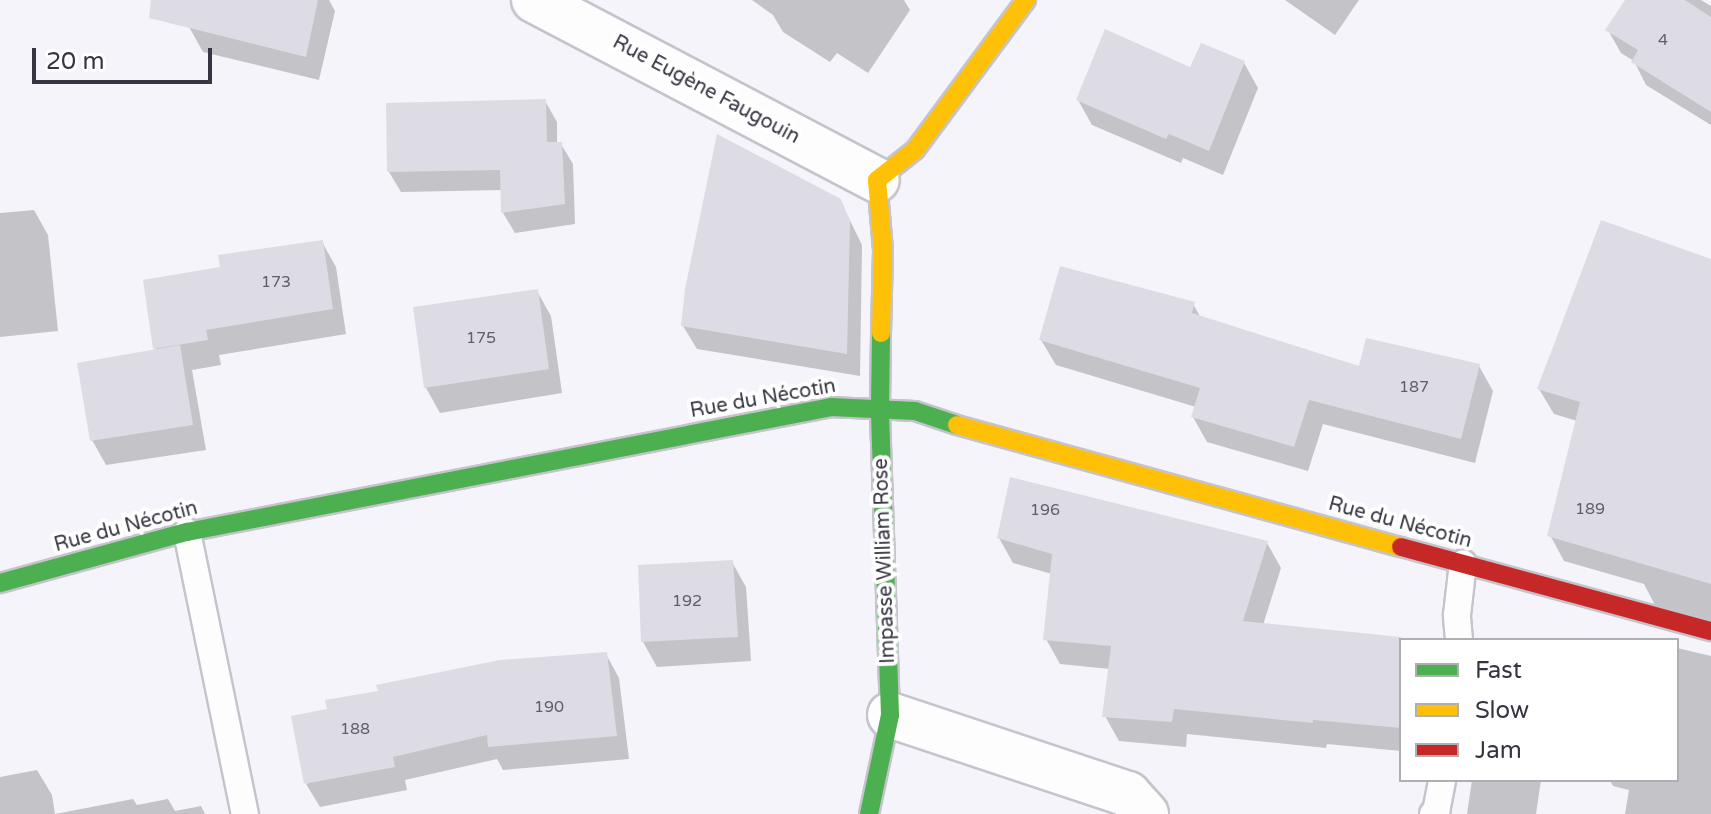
<!DOCTYPE html>
<html>
<head>
<meta charset="utf-8">
<style>
  body { margin:0 }
  #map { position:relative; width:1711px; height:814px; overflow:hidden; background:#f5f4fa; font-family:"Varela Round",sans-serif }
  div>[style] { position:absolute }
  .shadow>* { inset:0; background:#0003 }
  .building>* { inset:0; background:#dddbe4 }
  .roads { filter:drop-shadow(2px 0 #c5c3cc) drop-shadow(-2px 0 #c5c3cc) drop-shadow(0 2px #c5c3cc) drop-shadow(0 -2px #c5c3cc) }
  .lane>* { height:26px; margin:-13px; padding:0 13px; transform-origin:13px; border-radius:13px; background:#fefdfe }
  .street>* { height:44px; margin:-22px; padding:0 22px; transform-origin:22px; border-radius:22px; background:#fefdfe }
  .fast>* { height:18px; margin:-9px; padding:0 9px; transform-origin:9px; border-radius:9px; background:#4caf50 }
  .slow>* { height:18px; margin:-9px; padding:0 9px; transform-origin:9px; border-radius:9px; background:#ffc107 }
  .jam>* { height:18px; margin:-9px; padding:0 9px; transform-origin:9px; border-radius:9px; background:#c62828 }
  span { translate:-50% -50%; white-space:nowrap; text-align:center; line-height:1.15; -webkit-text-stroke:8px #fff; paint-order:stroke }
  .number-label { font-size:16px; color:#615e6a }
  .number-label span { -webkit-text-stroke-width:0 }
  .street-label { font-size:20px; color:#383542 }
  .legend { position:absolute; left:1399px; top:638px; width:280px; height:144px; box-sizing:border-box; background:#fff; border:2px solid #afaeb3; margin:0; padding:10px 14px; list-style:none; font-size:24px; color:#383542 }
  .legend li { display:flex; align-items:center; gap:16px; height:40px }
  .legend b { width:40px; border:2px solid #afaeb3 }
  .scale { position:absolute; left:32px; top:48px; width:180px; height:36px; box-sizing:border-box; border:4px solid #383542; border-top:0; padding-left:10px; font-size:24px; line-height:28px; white-space:nowrap; color:#383542; -webkit-text-stroke:6px #fff; paint-order:stroke }
</style>
</head>
<body>
<div id="map">
  <div class="shadow">
    <i style="clip-path:polygon(195px 0,329px 0,335px 11px,319px 80px,203px 52px,189px 27px)"></i>
    <i style="clip-path:polygon(752px 0,904px 0,910px 10px,868px 73px,837px 53px,830px 62px,783px 32px,773px 15px)"></i>
    <i style="clip-path:polygon(1285px 0,1359px 0,1335px 35px)"></i>
    <i style="clip-path:polygon(1627px 0,1701px 0,1711px 6px,1711px 125px,1646px 85px,1634px 61px,1621px 53px,1608px 30px)"></i>
    <i style="clip-path:polygon(1244px 63px,1258px 88px,1223px 175px,1183px 158px,1181px 163px,1092px 125px,1078px 100px,1191px 70px)"></i>
    <i style="clip-path:polygon(545px 101px,557px 122px,557px 144px,561px 144px,573px 164px,575px 224px,515px 233px,503px 213px,502px 190px,401px 192px,389px 172px)"></i>
    <i style="clip-path:polygon(840px 200px,862px 245px,860px 376px,697px 349px,683px 326px)"></i>
    <i style="clip-path:polygon(34px 210px,48px 235px,58px 331px,0 337px,0 213px)"></i>
    <i style="clip-path:polygon(322px 242px,336px 267px,346px 334px,219px 355px,221px 365px,192px 370px,206px 450px,106px 465px,92px 440px,156px 351px,145px 282px,222px 269px)"></i>
    <i style="clip-path:polygon(1711px 261px,1711px 626px,1658px 611px,1644px 584px,1564px 561px,1550px 535px,1577px 421px,1554px 414px,1539px 389px)"></i>
    <i style="clip-path:polygon(537px 291px,551px 316px,562px 393px,440px 413px,426px 388px,415px 309px)"></i>
    <i style="clip-path:polygon(1193px 304px,1201px 318px,1361px 369px,1479px 366px,1493px 391px,1475px 463px,1323px 424px,1308px 471px,1207px 442px,1193px 417px,1196px 407px,1056px 365px,1041px 340px)"></i>
    <i style="clip-path:polygon(999px 538px,1267px 543px,1281px 568px,1263px 625px,1414px 640px,1401px 640px,1401px 751px,1327px 744px,1326px 748px,1187px 734px,1186px 747px,1119px 741px,1105px 716px,1110px 669px,1060px 664px,1046px 639px,1052px 574px,1013px 563px)"></i>
    <i style="clip-path:polygon(732px 562px,746px 587px,751px 661px,657px 667px,643px 642px)"></i>
    <i style="clip-path:polygon(1677px 648px,1711px 656px,1711px 814px,1625px 814px,1629px 790px,1613px 786px,1610px 780px,1677px 780px)"></i>
    <i style="clip-path:polygon(606px 654px,619px 678px,629px 759px,503px 770px,497px 759px,405px 780px,407px 790px,320px 807px,306px 784px)"></i>
    <i style="clip-path:polygon(37px 770px,52px 795px,55px 814px,133px 799px,137px 805px,168px 799px,175px 811px,201px 806px,205px 814px,0 814px,0 777px)"></i>
    <i style="clip-path:polygon(1472px 780px,1541px 780px,1536px 814px,1467px 814px)"></i>
  </div>
  <div class="building">
    <i style="clip-path:polygon(151px 0,318px 0,306px 57px,149px 18px)"></i>
    <i style="clip-path:polygon(1625px 0,1685px 0,1711px 17px,1711px 112px,1631px 62px,1638px 50px,1605px 30px)"></i>
    <i style="clip-path:polygon(1105px 29px,1190px 67px,1201px 43px,1245px 61px,1209px 151px,1169px 134px,1166px 139px,1076px 100px)"></i>
    <i style="clip-path:polygon(546px 99px,547px 142px,562px 142px,565px 204px,501px 213px,500px 170px,387px 172px,386px 103px)"></i>
    <i style="clip-path:polygon(717px 134px,841px 199px,850px 221px,847px 354px,681px 326px,685px 289px)"></i>
    <i style="clip-path:polygon(1601px 220px,1711px 259px,1711px 584px,1547px 536px,1580px 402px,1537px 389px)"></i>
    <i style="clip-path:polygon(323px 240px,333px 309px,206px 330px,208px 340px,153px 349px,143px 280px,220px 267px,218px 255px)"></i>
    <i style="clip-path:polygon(1060px 266px,1195px 302px,1192px 313px,1359px 366px,1366px 338px,1480px 364px,1461px 439px,1309px 400px,1294px 447px,1191px 417px,1200px 388px,1039px 340px)"></i>
    <i style="clip-path:polygon(538px 289px,549px 369px,424px 388px,413px 307px)"></i>
    <i style="clip-path:polygon(180px 345px,193px 425px,90px 441px,77px 363px)"></i>
    <i style="clip-path:polygon(1010px 477px,1268px 541px,1243px 621px,1401px 637px,1401px 728px,1313px 720px,1313px 723px,1174px 709px,1172px 722px,1102px 717px,1111px 646px,1043px 640px,1052px 554px,997px 538px)"></i>
    <i style="clip-path:polygon(733px 560px,738px 637px,641px 642px,638px 565px)"></i>
    <i style="clip-path:polygon(607px 652px,617px 736px,488px 747px,487px 735px,393px 757px,395px 767px,304px 784px,291px 716px,327px 709px,325px 700px,378px 691px,376px 685px,500px 660px)"></i>
  </div>
  <div class="roads">
    <div class="lane">
      <i style="left:187px;top:532px;width:288px;rotate:78.4deg"></i>
      <i style="left:1459px;top:640px;width:25px;rotate:-95deg"></i>
      <i style="left:1457px;top:615px;width:52px;rotate:-83.4deg"></i>
      <i style="left:1433px;top:814px;width:4px;rotate:-34deg"></i>
      <i style="left:1436px;top:812px;width:33px;rotate:-79deg"></i>
    </div>
    <div class="street">
      <i style="left:534px;top:0;width:387px;rotate:27.7deg"></i>
      <i style="left:890px;top:715px;width:251px;rotate:18.4deg"></i>
      <i style="left:1128px;top:794px;width:27px;rotate:48deg"></i>
    </div>
    <div class="fast">
      <i style="left:0;top:583px;width:194px;rotate:-15.3deg"></i>
      <i style="left:187px;top:532px;width:656px;rotate:-10.98deg"></i>
      <i style="left:831px;top:407px;width:84px;rotate:2.7deg"></i>
      <i style="left:915px;top:411px;width:44px;rotate:18.4deg"></i>
      <i style="left:869px;top:814px;width:101px;rotate:-78deg"></i>
      <i style="left:890px;top:715px;width:308px;rotate:-91.9deg"></i>
      <i style="left:880px;top:407px;width:74px;rotate:-89.2deg"></i>
    </div>
    <div class="slow">
      <i style="left:881px;top:333px;width:83px;rotate:-88.6deg"></i>
      <i style="left:883px;top:250px;width:70px;rotate:-94.9deg"></i>
      <i style="left:877px;top:180px;width:48px;rotate:-38.3deg"></i>
      <i style="left:915px;top:150px;width:187px;rotate:-53.5deg"></i>
      <i style="left:957px;top:425px;width:460px;rotate:15.4deg"></i>
    </div>
    <div class="jam">
      <i style="left:1401px;top:547px;width:321px;rotate:15.2deg"></i>
    </div>
  </div>
  <div class="number-label">
    <span style="left:1663px;top:40px">4</span>
    <span style="left:276px;top:282px">173</span>
    <span style="left:481px;top:338px">175</span>
    <span style="left:1414px;top:387px">187</span>
    <span style="left:1590px;top:509px">189</span>
    <span style="left:1045px;top:510px">196</span>
    <span style="left:687px;top:601px">192</span>
    <span style="left:549px;top:707px">190</span>
    <span style="left:355px;top:729px">188</span>
  </div>
  <div class="street-label">
    <span style="left:706px;top:90px;rotate:28deg">Rue Eugène Faugouin</span>
    <span style="left:763px;top:399px;rotate:-10deg">Rue du Nécotin</span>
    <span style="left:1400px;top:523px;rotate:15deg">Rue du Nécotin</span>
    <span style="left:126px;top:527px;rotate:-15deg">Rue du Nécotin</span>
    <span style="left:885px;top:561px;rotate:-92deg">Impasse William Rose</span>
  </div>
  <ul class="legend">
  <li><b style="height:10px;background:#4caf50"></b>Fast</li>
  <li><b style="height:10px;background:#ffc107"></b>Slow</li>
  <li><b style="height:10px;background:#c62828"></b>Jam</li>
  </ul>
  <div class="scale">20 m</div>
</div>
</body>
</html>
